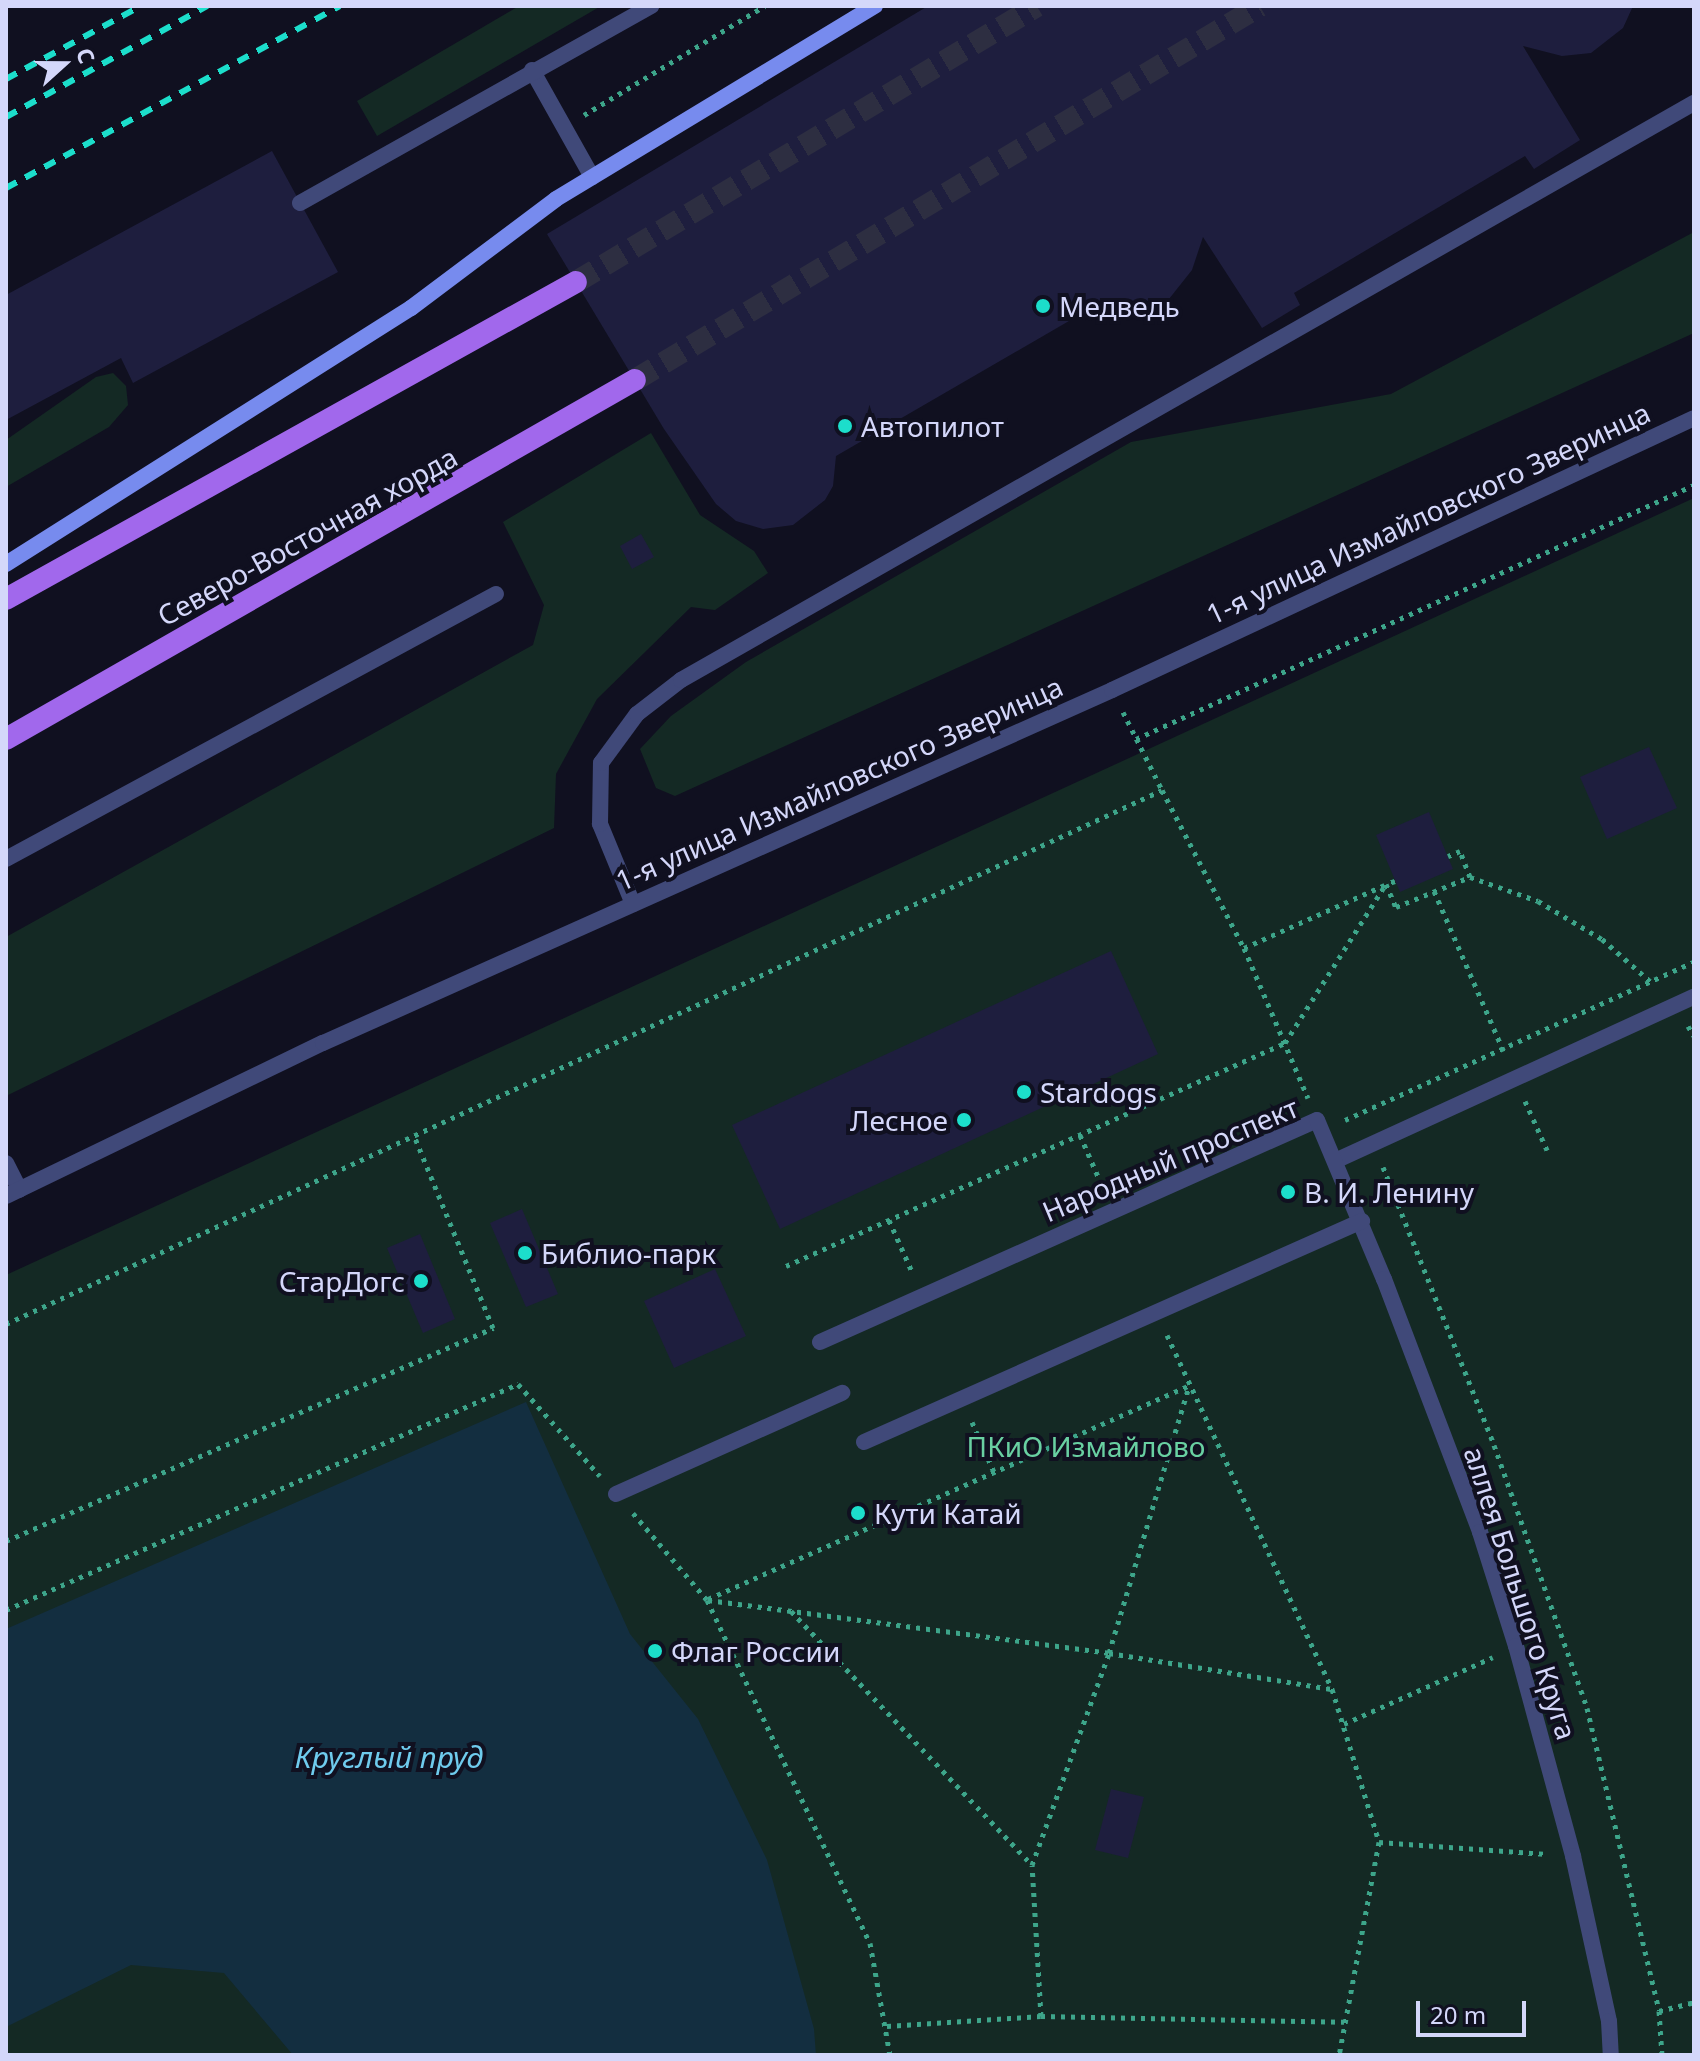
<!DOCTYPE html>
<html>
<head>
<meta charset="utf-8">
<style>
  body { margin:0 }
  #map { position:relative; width:1700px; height:2061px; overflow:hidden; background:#101020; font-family:"Noto Sans",sans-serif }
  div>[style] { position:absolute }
  .green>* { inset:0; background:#142924 }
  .water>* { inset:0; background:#132e40 }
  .building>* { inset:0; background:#1e1e3e }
  .primary-tunnel>* { height:22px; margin-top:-11px; transform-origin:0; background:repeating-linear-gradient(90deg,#2d2e41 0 22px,transparent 0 33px) }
  .path>* { height:5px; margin-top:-2.5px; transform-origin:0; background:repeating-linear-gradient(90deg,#3da58a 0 4px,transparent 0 10px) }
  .service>* { height:16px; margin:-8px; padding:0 8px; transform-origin:8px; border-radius:8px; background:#404979 }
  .pedestrian>* { height:16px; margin:-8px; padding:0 8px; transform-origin:8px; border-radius:8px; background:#404979 }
  .tertiary>* { height:16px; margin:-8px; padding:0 8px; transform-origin:8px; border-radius:8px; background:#404979 }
  .secondary>* { height:16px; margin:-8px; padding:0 8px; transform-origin:8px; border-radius:8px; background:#778bee }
  .primary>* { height:22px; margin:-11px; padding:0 11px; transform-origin:11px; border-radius:11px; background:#a168ec }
  .rail>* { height:6px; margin-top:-3px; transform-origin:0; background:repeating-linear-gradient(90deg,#1cdecb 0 12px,transparent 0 22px) }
  .dots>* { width:22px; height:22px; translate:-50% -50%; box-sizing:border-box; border:4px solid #101020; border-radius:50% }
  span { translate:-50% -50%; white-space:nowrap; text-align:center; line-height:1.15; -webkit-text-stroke:8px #101020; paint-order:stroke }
  .poi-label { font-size:28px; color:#d4d7fa }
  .left { translate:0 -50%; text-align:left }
  .right { translate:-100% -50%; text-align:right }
  .street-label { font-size:28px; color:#d4d7fa }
  .park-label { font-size:28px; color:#69d0a2 }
  .water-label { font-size:30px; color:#6fcbed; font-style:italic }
  .frame { position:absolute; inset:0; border:8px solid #d4d7fa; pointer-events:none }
  .north { position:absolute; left:24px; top:24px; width:80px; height:80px; -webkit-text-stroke:6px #101020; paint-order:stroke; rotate:69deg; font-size:22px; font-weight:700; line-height:32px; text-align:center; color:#d4d7fa }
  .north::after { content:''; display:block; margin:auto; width:28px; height:36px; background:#d4d7fa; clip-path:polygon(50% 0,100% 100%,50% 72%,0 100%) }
  .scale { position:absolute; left:1416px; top:2001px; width:110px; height:36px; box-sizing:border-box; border:4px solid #d4d7fa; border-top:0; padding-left:10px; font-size:24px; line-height:28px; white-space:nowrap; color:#d4d7fa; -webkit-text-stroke:6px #101020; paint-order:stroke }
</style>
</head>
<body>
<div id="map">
  <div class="green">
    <i style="clip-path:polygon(519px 6px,601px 6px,377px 136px,357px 101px)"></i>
    <i style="clip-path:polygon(1694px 232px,1694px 333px,675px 796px,656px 788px,640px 749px,671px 716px,746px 662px,1131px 442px,1391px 394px)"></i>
    <i style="clip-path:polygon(113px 373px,126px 386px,128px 405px,109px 427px,6px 487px,6px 440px,96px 377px)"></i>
    <i style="clip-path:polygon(651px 433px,700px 515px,754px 551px,768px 573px,715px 610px,691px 607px,597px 699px,556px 774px,554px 828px,6px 1096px,6px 937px,533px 645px,544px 605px,503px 522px)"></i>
    <i style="clip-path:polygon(1694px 498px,1694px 2055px,6px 2055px,6px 1275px)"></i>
  </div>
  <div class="water">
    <i style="clip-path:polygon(526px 1402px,630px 1634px,698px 1719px,767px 1860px,814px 2029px,816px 2055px,293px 2055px,224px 1973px,131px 1965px,6px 2027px,6px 1629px)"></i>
  </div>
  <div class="building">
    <i style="clip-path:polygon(928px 6px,1633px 6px,1623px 28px,1591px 53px,1562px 56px,1523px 46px,1580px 140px,1534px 169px,1525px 156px,1294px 293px,1300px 305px,1262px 328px,1203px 237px,1192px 270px,1169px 299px,1152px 308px,1123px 312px,1100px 303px,836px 456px,833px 486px,825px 500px,793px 525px,763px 529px,736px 521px,716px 504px,664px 429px,547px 234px)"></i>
    <i style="clip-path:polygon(272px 151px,338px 272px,133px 383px,121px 358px,6px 420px,6px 295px)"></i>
    <i style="clip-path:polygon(641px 534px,654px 557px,632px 569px,620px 546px)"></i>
    <i style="clip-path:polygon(1649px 747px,1677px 808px,1607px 839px,1580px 777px)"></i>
    <i style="clip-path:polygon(1429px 812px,1453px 869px,1400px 892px,1376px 835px)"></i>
    <i style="clip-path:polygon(1111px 951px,1158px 1054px,780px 1229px,732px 1125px)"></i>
    <i style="clip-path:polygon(522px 1209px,558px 1294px,526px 1307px,490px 1223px)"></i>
    <i style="clip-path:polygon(420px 1234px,455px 1319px,423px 1333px,387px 1248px)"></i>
    <i style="clip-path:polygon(715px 1269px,746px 1336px,674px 1368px,644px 1301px)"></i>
    <i style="clip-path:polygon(1111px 1789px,1144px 1797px,1128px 1858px,1095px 1850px)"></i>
  </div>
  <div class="primary-tunnel">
    <i style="left:576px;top:282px;width:537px;rotate:-30.91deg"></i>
    <i style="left:635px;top:380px;width:728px;rotate:-30.9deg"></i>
  </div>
  <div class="path">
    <i style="left:584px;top:115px;width:211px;rotate:-31.1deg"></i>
    <i style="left:1123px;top:712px;width:87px;rotate:63.4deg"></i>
    <i style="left:1136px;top:739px;width:613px;rotate:-24.47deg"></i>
    <i style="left:1470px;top:877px;width:72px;rotate:19.4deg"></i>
    <i style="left:1538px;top:901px;width:74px;rotate:30.7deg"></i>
    <i style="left:1602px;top:939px;width:65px;rotate:41.3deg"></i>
    <i style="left:1395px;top:881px;width:9px;rotate:162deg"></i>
    <i style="left:1386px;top:884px;width:25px;rotate:67deg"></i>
    <i style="left:1396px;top:907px;width:80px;rotate:-22.1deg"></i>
    <i style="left:1470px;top:877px;width:28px;rotate:-111deg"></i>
    <i style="left:1460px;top:851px;width:13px;rotate:157deg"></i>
    <i style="left:1434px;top:891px;width:176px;rotate:66.5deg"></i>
    <i style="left:1244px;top:948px;width:154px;rotate:-24.1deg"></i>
    <i style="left:1688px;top:1026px;width:12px;rotate:59deg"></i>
    <i style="left:1525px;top:1101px;width:54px;rotate:65.8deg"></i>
    <i style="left:1345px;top:1120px;width:383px;rotate:-24.4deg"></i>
    <i style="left:1080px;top:1135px;width:58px;rotate:66.5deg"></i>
    <i style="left:1383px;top:1167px;width:299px;rotate:68.2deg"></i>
    <i style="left:1494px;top:1445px;width:279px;rotate:70.5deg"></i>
    <i style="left:1587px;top:1708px;width:311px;rotate:76.6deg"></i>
    <i style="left:1659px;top:2011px;width:44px;rotate:86.1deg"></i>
    <i style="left:889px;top:1220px;width:59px;rotate:66deg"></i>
    <i style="left:786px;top:1266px;width:547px;rotate:-24.08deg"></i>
    <i style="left:1285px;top:1043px;width:188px;rotate:-57.6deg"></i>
    <i style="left:6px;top:1324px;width:1273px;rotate:-24.79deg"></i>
    <i style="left:1162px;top:790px;width:178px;rotate:62.6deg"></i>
    <i style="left:1244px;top:948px;width:163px;rotate:66.9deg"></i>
    <i style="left:1167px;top:1335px;width:391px;rotate:65deg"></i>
    <i style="left:1332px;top:1689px;width:160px;rotate:72.9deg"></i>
    <i style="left:1379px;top:1842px;width:217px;rotate:100.6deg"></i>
    <i style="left:972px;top:1422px;width:55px;rotate:66.3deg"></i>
    <i style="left:633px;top:1513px;width:114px;rotate:49.6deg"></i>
    <i style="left:707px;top:1600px;width:380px;rotate:64.6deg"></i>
    <i style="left:870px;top:1943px;width:114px;rotate:79.9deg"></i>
    <i style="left:6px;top:1541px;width:532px;rotate:-23.62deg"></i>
    <i style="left:493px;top:1328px;width:205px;rotate:-112.3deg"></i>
    <i style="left:708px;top:1599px;width:525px;rotate:-23.93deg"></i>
    <i style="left:708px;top:1600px;width:404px;rotate:7.5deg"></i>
    <i style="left:1109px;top:1653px;width:225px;rotate:9.2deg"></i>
    <i style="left:6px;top:1610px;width:560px;rotate:-23.82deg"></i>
    <i style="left:518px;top:1384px;width:123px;rotate:48.3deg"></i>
    <i style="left:791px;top:1611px;width:350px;rotate:46.5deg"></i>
    <i style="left:1344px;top:1724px;width:163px;rotate:-24.2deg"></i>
    <i style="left:1379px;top:1842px;width:169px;rotate:4.1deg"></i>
    <i style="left:1659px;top:2011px;width:36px;rotate:-14deg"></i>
    <i style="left:1041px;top:2016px;width:151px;rotate:-93.4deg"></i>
    <i style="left:1032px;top:1865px;width:226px;rotate:-70deg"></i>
    <i style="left:1109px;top:1653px;width:279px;rotate:-73.3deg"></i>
    <i style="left:887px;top:2026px;width:154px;rotate:-3.7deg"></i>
    <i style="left:1041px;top:2016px;width:303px;rotate:1.1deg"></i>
  </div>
  <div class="service">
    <i style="left:532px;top:70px;width:123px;rotate:60.7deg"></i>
    <i style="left:300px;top:203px;width:403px;rotate:-29.3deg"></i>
    <i style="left:6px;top:859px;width:557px;rotate:-28.41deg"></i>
    <i style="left:633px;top:904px;width:87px;rotate:-112.4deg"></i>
    <i style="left:600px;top:824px;width:61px;rotate:-89.1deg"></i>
    <i style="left:601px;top:763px;width:61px;rotate:-53.7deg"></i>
    <i style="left:637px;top:714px;width:56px;rotate:-37.7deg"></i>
    <i style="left:681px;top:680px;width:1166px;rotate:-29.67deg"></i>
    <i style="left:6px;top:1163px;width:30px;rotate:63deg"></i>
  </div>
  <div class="pedestrian">
    <i style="left:1335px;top:1161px;width:395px;rotate:-24.6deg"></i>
    <i style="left:820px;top:1342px;width:544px;rotate:-24.07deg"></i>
    <i style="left:1317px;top:1120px;width:173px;rotate:67.2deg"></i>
    <i style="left:1384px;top:1279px;width:271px;rotate:69.2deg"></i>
    <i style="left:1480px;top:1532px;width:120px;rotate:72.5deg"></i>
    <i style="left:1516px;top:1646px;width:218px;rotate:74.8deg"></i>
    <i style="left:1573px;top:1856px;width:169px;rotate:77.7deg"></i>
    <i style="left:1609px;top:2021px;width:34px;rotate:87deg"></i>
    <i style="left:864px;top:1442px;width:545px;rotate:-23.93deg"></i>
    <i style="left:616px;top:1494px;width:248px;rotate:-24.1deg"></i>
  </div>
  <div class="tertiary">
    <i style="left:6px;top:1196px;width:352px;rotate:-25.8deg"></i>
    <i style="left:323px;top:1043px;width:864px;rotate:-24.1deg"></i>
    <i style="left:1112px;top:690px;width:642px;rotate:-25.05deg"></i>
  </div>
  <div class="secondary">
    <i style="left:6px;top:564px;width:479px;rotate:-32.3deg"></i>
    <i style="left:411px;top:308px;width:181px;rotate:-36.9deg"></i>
    <i style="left:556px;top:199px;width:373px;rotate:-31.2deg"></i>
  </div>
  <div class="primary">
    <i style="left:6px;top:599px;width:652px;rotate:-29.08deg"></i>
    <i style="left:6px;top:739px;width:724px;rotate:-29.72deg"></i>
  </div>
  <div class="rail">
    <i style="left:6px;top:79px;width:153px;rotate:-28.4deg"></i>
    <i style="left:6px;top:117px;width:230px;rotate:-28.9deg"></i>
    <i style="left:6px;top:188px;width:380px;rotate:-28.6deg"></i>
  </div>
  <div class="dots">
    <i style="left:1043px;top:306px;background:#1cdecb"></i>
    <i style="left:845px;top:426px;background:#1cdecb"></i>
    <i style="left:1024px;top:1092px;background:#1cdecb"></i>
    <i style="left:964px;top:1120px;background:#1cdecb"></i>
    <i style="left:1288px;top:1192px;background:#1cdecb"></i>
    <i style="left:525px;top:1253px;background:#1cdecb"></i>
    <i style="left:421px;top:1281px;background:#1cdecb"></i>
    <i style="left:858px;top:1513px;background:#1cdecb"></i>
    <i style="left:655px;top:1651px;background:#1cdecb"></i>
  </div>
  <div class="poi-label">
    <span class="left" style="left:1059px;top:306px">Медведь</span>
    <span class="left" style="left:861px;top:426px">Автопилот</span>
    <span class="left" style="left:1040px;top:1092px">Stardogs</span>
    <span class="right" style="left:948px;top:1120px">Лесное</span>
    <span class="left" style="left:1304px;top:1192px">В. И. Ленину</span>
    <span class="left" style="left:541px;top:1253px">Библио-парк</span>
    <span class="right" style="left:405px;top:1281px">СтарДогс</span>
    <span class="left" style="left:874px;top:1513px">Кути Катай</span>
    <span class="left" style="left:671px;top:1651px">Флаг России</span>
  </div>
  <div class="street-label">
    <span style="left:1428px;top:513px;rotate:-25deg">1-я улица Измайловского Зверинца</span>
    <span style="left:307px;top:536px;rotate:-29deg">Северо-Восточная хорда</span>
    <span style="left:839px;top:783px;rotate:-24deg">1-я улица Измайловского Зверинца</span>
    <span style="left:1170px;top:1159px;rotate:-23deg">Народный проспект</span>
    <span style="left:1521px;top:1593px;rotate:72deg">аллея Большого Круга</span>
  </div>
  <div class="park-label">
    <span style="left:1086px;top:1446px">ПКиО Измайлово</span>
  </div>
  <div class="water-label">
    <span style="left:389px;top:1757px">Круглый пруд</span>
  </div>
  <div class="frame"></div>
  <div class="north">С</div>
  <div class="scale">20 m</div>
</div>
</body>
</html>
